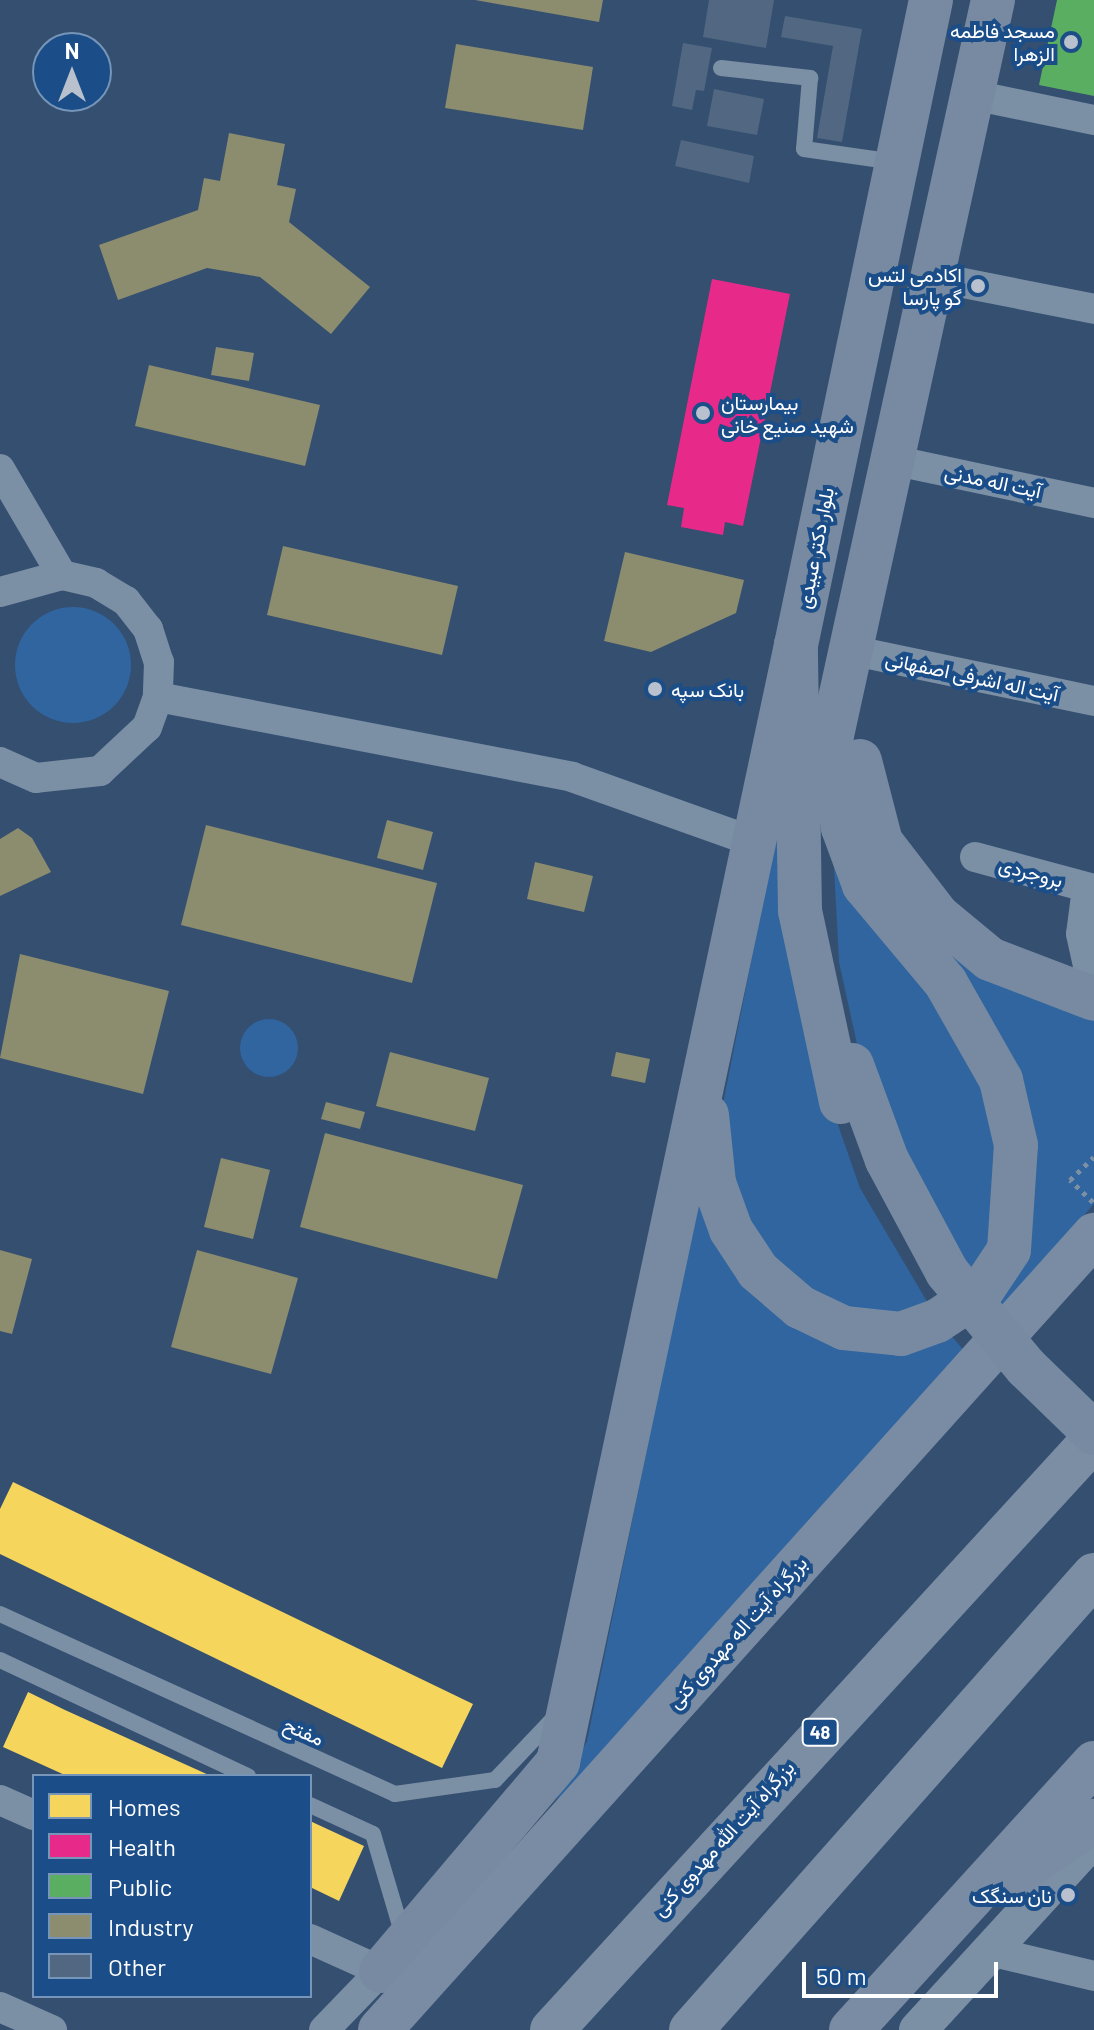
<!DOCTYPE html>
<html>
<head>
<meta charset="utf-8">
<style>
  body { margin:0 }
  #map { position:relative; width:1094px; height:2030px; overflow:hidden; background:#344f70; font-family:Barlow,Vazirmatn,sans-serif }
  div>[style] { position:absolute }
  .green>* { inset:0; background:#30659f }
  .round { border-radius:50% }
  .homes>* { inset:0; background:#f6d55c }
  .health>* { inset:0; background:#e7298a }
  .public>* { inset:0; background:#5aae61 }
  .industry>* { inset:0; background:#8c8c6e }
  .building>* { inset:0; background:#526882 }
  .path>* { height:5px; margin-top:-2.5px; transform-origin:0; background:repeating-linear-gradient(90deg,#7b8fa5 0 4px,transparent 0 10px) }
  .service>* { height:16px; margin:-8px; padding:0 8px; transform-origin:8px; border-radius:8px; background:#7b8fa5 }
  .minor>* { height:30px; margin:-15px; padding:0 15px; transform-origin:15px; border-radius:15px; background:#7b8fa5 }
  .tertiary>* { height:38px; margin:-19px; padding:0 19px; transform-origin:19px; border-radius:19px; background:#7b8fa5 }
  .secondary>* { height:44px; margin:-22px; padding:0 22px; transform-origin:22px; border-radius:22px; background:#778aa1 }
  .primary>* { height:44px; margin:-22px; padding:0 22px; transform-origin:22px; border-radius:22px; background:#7a8ca3 }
  .trunk>* { height:44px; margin:-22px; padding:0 22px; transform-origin:22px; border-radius:22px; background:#7b8ea4 }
  .secondary-bridge>* { height:44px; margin:-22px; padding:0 22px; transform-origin:22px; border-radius:22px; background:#778aa1 }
  .dots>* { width:22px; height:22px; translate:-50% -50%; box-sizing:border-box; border:4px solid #1b4e88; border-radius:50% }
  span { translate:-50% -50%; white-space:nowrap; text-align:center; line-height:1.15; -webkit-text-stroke:8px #1b4e88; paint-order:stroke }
  .shield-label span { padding:2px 6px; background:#1b4e88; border:2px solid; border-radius:6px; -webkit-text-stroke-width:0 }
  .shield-label { font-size:18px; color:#fff; font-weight:700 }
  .poi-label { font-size:20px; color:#fff }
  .right { translate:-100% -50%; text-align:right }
  .left { translate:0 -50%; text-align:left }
  .street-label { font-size:20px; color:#fff }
  .legend { position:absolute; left:32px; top:1774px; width:280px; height:224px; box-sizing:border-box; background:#1b4e88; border:2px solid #7695b8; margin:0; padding:10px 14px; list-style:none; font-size:24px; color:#fff }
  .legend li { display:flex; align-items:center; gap:16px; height:40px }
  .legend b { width:40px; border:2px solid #7695b8 }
  .north { position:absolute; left:32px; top:32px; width:80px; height:80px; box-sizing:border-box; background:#1b4e88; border:2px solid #7695b8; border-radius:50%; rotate:0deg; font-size:22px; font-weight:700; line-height:32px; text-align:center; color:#fff }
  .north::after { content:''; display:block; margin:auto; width:28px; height:36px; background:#b8c1cd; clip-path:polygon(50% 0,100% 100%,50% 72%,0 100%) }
  .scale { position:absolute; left:802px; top:1962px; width:196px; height:36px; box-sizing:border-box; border:4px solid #fff; border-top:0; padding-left:10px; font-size:24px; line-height:28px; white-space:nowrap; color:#fff; -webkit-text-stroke:6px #1b4e88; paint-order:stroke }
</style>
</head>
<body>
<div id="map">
  <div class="green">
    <i class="round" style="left:15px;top:607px;width:116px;height:116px"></i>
    <i style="clip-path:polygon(846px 744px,875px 856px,927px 926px,1009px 987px,1094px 1013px,1094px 1204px,997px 1312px,988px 1302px,1014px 1273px,1033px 1207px,1022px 1101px,975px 1002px,877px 888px,861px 858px)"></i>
    <i style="clip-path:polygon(785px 790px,807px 1036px,860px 1188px,932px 1310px,879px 1319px,799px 1286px,739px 1217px,720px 1119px)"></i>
    <i style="clip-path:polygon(831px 810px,956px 1017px,999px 1133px,999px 1228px,970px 1278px,944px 1243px,859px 1053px,839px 962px)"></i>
    <i class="round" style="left:240px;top:1019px;width:58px;height:58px"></i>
    <i style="clip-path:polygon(700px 1190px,744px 1280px,950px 1334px,965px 1352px,551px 1811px,587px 1741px)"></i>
  </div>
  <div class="homes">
    <i style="clip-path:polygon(13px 1482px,473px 1704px,442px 1768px,0 1554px,0 1509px)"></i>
    <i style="clip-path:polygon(28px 1692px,65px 1710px,211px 1776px,67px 1776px,3px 1747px)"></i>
    <i style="clip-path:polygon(310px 1821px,364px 1846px,339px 1901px,310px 1887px)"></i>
  </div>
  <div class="health">
    <i style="clip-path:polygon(712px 279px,790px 294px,743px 526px,725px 522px,723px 535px,681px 527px,684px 508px,667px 505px)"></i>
  </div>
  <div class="public">
    <i style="clip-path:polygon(1057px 0,1094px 0,1094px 96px,1039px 85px)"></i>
  </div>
  <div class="industry">
    <i style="clip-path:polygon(475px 0,603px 0,599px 22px)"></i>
    <i style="clip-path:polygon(456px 44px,593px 67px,583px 130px,445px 108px)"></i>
    <i style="clip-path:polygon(229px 133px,285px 144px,277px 185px,296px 189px,289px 222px,370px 287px,331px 334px,260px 277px,207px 268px,118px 300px,99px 245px,198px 210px,204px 178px,220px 181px)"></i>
    <i style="clip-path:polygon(216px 347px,254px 353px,249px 381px,211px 375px)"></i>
    <i style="clip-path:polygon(149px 365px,320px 405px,305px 466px,135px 426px)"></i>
    <i style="clip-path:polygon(283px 546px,458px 586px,442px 655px,267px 615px)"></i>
    <i style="clip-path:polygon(625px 552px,744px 580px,736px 613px,651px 652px,604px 641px)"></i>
    <i style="clip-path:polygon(387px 820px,433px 832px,423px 870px,377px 858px)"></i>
    <i style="clip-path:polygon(206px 825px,437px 883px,412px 983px,181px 925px)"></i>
    <i style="clip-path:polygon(18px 828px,32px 838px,51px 872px,0 896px,0 839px)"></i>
    <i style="clip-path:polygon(535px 862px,593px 876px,584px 912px,527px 899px)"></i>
    <i style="clip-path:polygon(20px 954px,169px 991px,143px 1094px,0 1058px)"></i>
    <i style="clip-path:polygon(390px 1052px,489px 1078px,475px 1131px,376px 1106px)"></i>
    <i style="clip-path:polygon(616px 1052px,650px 1059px,645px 1083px,611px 1076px)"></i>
    <i style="clip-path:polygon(326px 1102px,365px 1112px,360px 1129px,321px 1119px)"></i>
    <i style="clip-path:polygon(325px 1133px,523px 1185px,497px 1279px,300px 1227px)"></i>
    <i style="clip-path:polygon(221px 1158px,270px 1170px,253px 1239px,204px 1227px)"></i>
    <i style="clip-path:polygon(0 1250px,32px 1259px,12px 1334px,0 1331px)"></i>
    <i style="clip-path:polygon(197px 1250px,298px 1278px,271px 1374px,171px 1347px)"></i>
  </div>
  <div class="building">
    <i style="clip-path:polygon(709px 0,774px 0,766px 48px,703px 37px)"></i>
    <i style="clip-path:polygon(785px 16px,862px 29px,842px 142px,817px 138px,833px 46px,781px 37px)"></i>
    <i style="clip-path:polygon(683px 43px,712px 48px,704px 91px,696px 90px,692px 110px,672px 106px)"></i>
    <i style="clip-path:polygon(714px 89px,764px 99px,757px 135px,707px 126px)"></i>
    <i style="clip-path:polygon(681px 140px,754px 156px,749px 183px,675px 166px)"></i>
  </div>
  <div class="path">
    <i style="left:1093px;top:1202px;width:32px;rotate:-136deg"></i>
    <i style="left:1070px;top:1180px;width:33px;rotate:-44deg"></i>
  </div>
  <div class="service">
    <i style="left:721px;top:68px;width:90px;rotate:6.4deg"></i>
    <i style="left:810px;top:78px;width:71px;rotate:94.8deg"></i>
    <i style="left:804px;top:149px;width:92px;rotate:8.1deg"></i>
    <i style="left:0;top:1614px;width:434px;rotate:24.5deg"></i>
    <i style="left:395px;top:1794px;width:101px;rotate:-8deg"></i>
    <i style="left:495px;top:1780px;width:90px;rotate:-46.4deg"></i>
    <i style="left:0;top:1660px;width:274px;rotate:25.1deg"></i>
    <i style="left:310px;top:1805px;width:69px;rotate:24.7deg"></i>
    <i style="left:373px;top:1834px;width:105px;rotate:73.5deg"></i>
  </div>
  <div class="minor">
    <i style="left:973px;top:95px;width:124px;rotate:11.7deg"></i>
    <i style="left:933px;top:277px;width:164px;rotate:11.2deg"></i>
    <i style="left:892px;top:460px;width:207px;rotate:12deg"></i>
    <i style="left:0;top:469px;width:123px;rotate:59.7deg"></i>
    <i style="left:0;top:592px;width:64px;rotate:-15.3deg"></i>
    <i style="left:62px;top:575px;width:35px;rotate:13deg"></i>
    <i style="left:96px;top:583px;width:35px;rotate:31deg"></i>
    <i style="left:126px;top:601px;width:36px;rotate:52deg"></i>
    <i style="left:148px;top:629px;width:35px;rotate:72deg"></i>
    <i style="left:159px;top:662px;width:35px;rotate:92deg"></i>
    <i style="left:158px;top:697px;width:32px;rotate:110deg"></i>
    <i style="left:147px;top:727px;width:64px;rotate:136.9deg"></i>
    <i style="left:100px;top:771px;width:64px;rotate:173.8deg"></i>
    <i style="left:36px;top:778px;width:39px;rotate:-156deg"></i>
    <i style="left:850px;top:650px;width:249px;rotate:11.8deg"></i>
    <i style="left:158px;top:697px;width:422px;rotate:10.9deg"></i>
    <i style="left:572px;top:777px;width:191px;rotate:19.6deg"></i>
    <i style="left:975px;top:857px;width:123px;rotate:15.1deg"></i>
    <i style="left:1087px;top:888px;width:46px;rotate:97.4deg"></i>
    <i style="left:1081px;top:934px;width:60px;rotate:77.6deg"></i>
    <i style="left:0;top:1800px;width:37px;rotate:24deg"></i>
    <i style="left:310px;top:1939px;width:78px;rotate:24.3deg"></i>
    <i style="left:381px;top:1971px;width:82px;rotate:134deg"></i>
    <i style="left:989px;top:1951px;width:108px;rotate:13.4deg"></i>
    <i style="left:0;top:2007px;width:57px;rotate:23.9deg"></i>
  </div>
  <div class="tertiary">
    <i style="left:918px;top:2030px;width:260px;rotate:-47.5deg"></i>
  </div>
  <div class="secondary">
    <i style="left:827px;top:758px;width:776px;rotate:-77.65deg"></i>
    <i style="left:860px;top:761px;width:84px;rotate:75.5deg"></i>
    <i style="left:881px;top:842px;width:93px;rotate:52.4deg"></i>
    <i style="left:938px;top:916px;width:67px;rotate:39.6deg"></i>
    <i style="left:990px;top:959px;width:111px;rotate:21deg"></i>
    <i style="left:841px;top:1102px;width:195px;rotate:-102.1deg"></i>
    <i style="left:800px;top:911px;width:266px;rotate:-90.9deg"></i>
    <i style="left:796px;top:645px;width:659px;rotate:-78.18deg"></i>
    <i style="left:707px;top:1115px;width:68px;rotate:84.1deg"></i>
    <i style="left:714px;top:1183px;width:50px;rotate:70.1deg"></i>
    <i style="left:731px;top:1230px;width:49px;rotate:56.6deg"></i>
    <i style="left:758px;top:1271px;width:55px;rotate:40.6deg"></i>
    <i style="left:800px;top:1307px;width:49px;rotate:25.5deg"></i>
    <i style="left:844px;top:1328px;width:57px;rotate:6deg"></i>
    <i style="left:901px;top:1334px;width:38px;rotate:-20deg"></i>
    <i style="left:937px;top:1321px;width:53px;rotate:-33.4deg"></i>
    <i style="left:981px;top:1292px;width:50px;rotate:-56.3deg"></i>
    <i style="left:1009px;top:1250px;width:105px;rotate:-86.2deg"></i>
    <i style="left:1016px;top:1145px;width:67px;rotate:-103deg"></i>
    <i style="left:1001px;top:1080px;width:112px;rotate:-119.6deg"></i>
    <i style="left:946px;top:983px;width:128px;rotate:-129.9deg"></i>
    <i style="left:864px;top:885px;width:61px;rotate:-110.2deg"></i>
    <i style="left:843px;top:828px;width:98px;rotate:-97.6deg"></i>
    <i style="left:381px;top:1971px;width:274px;rotate:-49.7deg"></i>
    <i style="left:558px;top:1762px;width:1142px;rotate:-77.97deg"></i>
  </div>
  <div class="primary">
    <i style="left:1015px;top:1875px;width:96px;rotate:-34.4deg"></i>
    <i style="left:380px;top:2030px;width:1069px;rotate:-48.07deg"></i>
    <i style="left:851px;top:2030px;width:361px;rotate:-47.7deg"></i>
  </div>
  <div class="trunk">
    <i style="left:552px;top:2030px;width:802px;rotate:-47.48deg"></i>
    <i style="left:691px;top:2030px;width:608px;rotate:-48.47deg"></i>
  </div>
  <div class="secondary-bridge">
    <i style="left:852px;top:1065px;width:101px;rotate:69.8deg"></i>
    <i style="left:887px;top:1160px;width:127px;rotate:61.8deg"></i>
    <i style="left:947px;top:1272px;width:124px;rotate:50.3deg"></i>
    <i style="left:1026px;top:1367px;width:95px;rotate:44.1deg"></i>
  </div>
  <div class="dots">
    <i style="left:1071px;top:42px;background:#b8c1cd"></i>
    <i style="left:978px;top:286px;background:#b8c1cd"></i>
    <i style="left:703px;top:413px;background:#b8c1cd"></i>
    <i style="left:655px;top:689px;background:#b8c1cd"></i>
    <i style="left:1068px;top:1895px;background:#b8c1cd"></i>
  </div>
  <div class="shield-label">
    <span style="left:820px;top:1732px">48</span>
  </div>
  <div class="poi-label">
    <span class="right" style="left:1055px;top:42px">مسجد فاطمه<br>الزهرا</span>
    <span class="right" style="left:962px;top:286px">اکادمی لتس<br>گو پارسا</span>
    <span class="left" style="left:721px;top:414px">بیمارستان<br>شهید صنیع خانی</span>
    <span class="left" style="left:671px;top:689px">بانک سپه</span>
    <span class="right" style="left:1052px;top:1895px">نان سنگک</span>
  </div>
  <div class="street-label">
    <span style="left:993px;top:481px;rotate:12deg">آیت اله مدنی</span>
    <span style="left:815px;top:548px;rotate:-79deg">بلوار دکتر عبیدی</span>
    <span style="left:972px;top:676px;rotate:12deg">آیت اله اشرفی اصفهانی</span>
    <span style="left:1031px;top:872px;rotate:15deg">بروجردی</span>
    <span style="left:737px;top:1632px;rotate:-48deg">بزرگراه آیت اله مهدوی کنی</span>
    <span style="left:304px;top:1731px;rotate:24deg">مفتح</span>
    <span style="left:723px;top:1838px;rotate:-48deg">بزرگراه آیت الله مهدوی کنی</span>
  </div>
  <ul class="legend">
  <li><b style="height:22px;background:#f6d55c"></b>Homes</li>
  <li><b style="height:22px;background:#e7298a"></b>Health</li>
  <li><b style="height:22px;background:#5aae61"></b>Public</li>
  <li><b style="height:22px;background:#8c8c6e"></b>Industry</li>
  <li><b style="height:22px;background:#526882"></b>Other</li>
  </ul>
  <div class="north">N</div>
  <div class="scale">50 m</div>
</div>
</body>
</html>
